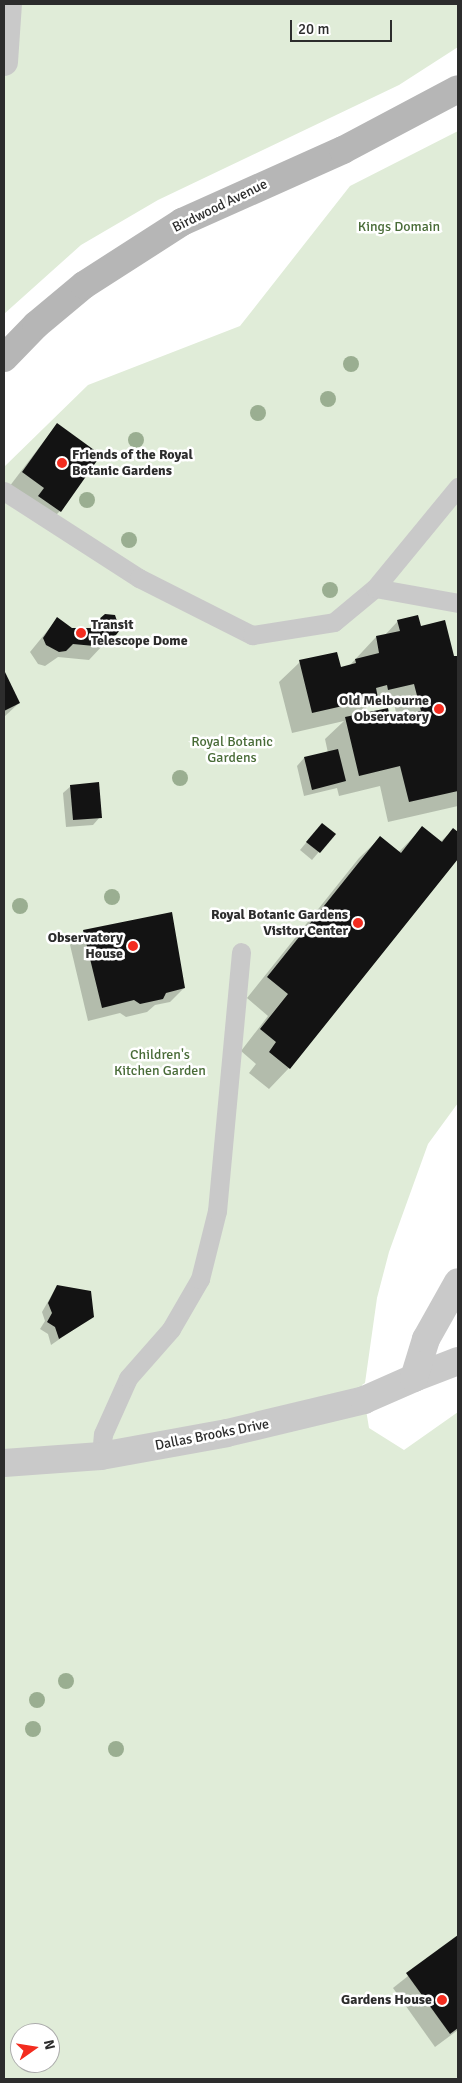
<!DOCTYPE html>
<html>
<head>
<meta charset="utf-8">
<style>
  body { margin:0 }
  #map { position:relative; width:462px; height:2083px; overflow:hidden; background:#fff; font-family:Signika,sans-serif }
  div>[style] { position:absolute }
  .green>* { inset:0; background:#e0ecd8 }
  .shadow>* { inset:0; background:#0003 }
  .building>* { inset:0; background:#131313 }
  .lane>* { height:19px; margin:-9.5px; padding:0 9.5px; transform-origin:9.5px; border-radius:9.5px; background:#c9c9c9 }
  .street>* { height:28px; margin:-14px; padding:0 14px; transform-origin:14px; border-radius:14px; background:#c9c9c9 }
  .secondary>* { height:28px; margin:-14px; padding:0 14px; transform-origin:14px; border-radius:14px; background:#b6b6b6 }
  .trees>* { width:16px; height:16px; margin:-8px; border-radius:50%; background:#9aae91 }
  .dots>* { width:14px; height:14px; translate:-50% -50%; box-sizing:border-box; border:2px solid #fff; border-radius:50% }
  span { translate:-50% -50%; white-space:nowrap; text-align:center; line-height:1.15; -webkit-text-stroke:5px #fff; paint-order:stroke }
  .street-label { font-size:14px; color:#2c2c2c }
  .park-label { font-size:14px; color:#486b37 }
  .poi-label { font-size:14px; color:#2c2c2c; font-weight:700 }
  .left { translate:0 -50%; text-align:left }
  .right { translate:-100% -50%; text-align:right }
  .frame { position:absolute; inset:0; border:5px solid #2c2c2c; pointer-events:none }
  .north { position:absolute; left:10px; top:2023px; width:50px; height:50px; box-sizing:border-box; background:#fff; border:1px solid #ababab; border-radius:50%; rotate:77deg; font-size:14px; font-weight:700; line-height:20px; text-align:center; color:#2c2c2c }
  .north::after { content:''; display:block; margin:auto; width:18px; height:22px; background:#f32c1f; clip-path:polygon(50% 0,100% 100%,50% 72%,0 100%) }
  .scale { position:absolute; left:290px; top:20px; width:102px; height:22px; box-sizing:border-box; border:2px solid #2c2c2c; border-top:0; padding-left:6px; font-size:15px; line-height:18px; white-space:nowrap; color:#2c2c2c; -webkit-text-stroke:4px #fff; paint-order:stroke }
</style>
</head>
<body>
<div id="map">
  <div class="green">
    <i style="clip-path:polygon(4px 4px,458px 4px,458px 47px,399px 85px,158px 200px,81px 245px,4px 314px)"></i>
    <i style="clip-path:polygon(evenodd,458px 131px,458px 1103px,428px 1144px,389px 1252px,377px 1298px,365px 1383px,362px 1385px,369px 1428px,404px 1450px,458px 1412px,458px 2079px,4px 2079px,4px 467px,88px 385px,240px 326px,350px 186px,458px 131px,20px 2033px,50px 2033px,50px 2063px,20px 2063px,20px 2033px)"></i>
  </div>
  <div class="shadow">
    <i style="clip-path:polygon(57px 424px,60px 511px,46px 525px,9px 487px)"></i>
    <i style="clip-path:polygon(114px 617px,118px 629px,89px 660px,58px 657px,45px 666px,38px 664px,30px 652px,57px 619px,71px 629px,90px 629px,99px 621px)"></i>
    <i style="clip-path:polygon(evenodd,398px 621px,420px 627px,453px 657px,458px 657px,458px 806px,388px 822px,380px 786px,339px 796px,337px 788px,304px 796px,297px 766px,304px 758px,328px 753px,325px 739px,344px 721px,292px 733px,279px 682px,300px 662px,340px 668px,349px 666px,376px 637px,384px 636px,398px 621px,394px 703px,397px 718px,359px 716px,367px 707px,394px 703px)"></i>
    <i style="clip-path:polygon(4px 673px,19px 703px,4px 717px)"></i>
    <i style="clip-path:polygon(71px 786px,100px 817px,93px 825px,66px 827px,63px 793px)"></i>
    <i style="clip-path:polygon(422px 828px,440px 842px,453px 830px,458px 834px,458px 857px,289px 1068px,269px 1089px,249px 1073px,256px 1064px,241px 1051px,268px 1016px,247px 998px,359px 858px,380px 838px,398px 853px)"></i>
    <i style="clip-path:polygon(315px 832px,334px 834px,312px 860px,300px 850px)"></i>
    <i style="clip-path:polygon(84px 931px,184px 988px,170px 1002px,155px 1005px,147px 1012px,126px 1017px,120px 1013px,88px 1021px,70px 945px)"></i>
    <i style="clip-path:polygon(57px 1286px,93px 1316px,51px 1345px,48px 1334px,40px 1329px,45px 1321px,42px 1312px)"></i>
    <i style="clip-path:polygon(457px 1937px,458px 2030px,435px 2047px,393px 1988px)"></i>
  </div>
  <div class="building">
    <i style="clip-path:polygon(57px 423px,101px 455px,61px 512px,38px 496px,44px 488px,22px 472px)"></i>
    <i style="clip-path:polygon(105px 614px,115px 615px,120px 630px,116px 635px,106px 638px,105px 647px,73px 644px,66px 651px,59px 652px,46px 645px,43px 638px,57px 617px,72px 628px,96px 628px,98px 620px)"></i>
    <i style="clip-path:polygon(418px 615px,421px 626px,445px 620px,454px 656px,458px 656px,458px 791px,409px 802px,400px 766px,359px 776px,345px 717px,388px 708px,390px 718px,421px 711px,414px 684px,388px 690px,387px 685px,376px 688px,378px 698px,312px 713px,299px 660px,337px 652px,341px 667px,356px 663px,355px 659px,379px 653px,376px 636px,400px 631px,397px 620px)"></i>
    <i style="clip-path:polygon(4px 670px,20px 703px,4px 711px)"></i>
    <i style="clip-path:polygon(338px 749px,346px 781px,312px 790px,304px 757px)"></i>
    <i style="clip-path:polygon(99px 782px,102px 818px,73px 820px,70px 785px)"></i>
    <i style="clip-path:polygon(322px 823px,336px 834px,320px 853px,306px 842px)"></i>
    <i style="clip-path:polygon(422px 826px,442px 842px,453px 828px,458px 832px,458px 859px,290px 1069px,269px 1052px,276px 1042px,260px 1029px,288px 994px,267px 977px,380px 836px,401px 853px)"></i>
    <i style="clip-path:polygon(172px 912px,185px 988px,166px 993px,163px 999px,140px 1004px,134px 1000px,102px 1008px,83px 930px)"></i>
    <i style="clip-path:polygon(57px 1285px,91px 1291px,94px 1317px,59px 1339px,55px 1327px,47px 1322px,52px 1313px,48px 1303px)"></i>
    <i style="clip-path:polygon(458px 1935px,458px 2028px,450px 2034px,406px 1973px)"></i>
  </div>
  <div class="lane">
    <i style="left:4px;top:491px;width:161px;rotate:32.8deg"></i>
    <i style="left:139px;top:578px;width:127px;rotate:26.8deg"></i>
    <i style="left:252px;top:635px;width:83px;rotate:-9deg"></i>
    <i style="left:334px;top:622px;width:53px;rotate:-39.7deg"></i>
    <i style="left:375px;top:588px;width:84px;rotate:10.2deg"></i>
    <i style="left:375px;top:588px;width:131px;rotate:-50.6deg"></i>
    <i style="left:101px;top:1456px;width:22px;rotate:-85deg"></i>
    <i style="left:103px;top:1434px;width:61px;rotate:-65.9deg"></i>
    <i style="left:128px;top:1378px;width:65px;rotate:-48.7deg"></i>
    <i style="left:171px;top:1329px;width:58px;rotate:-59.9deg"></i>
    <i style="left:200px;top:1279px;width:70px;rotate:-76deg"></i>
    <i style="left:217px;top:1211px;width:260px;rotate:-84.7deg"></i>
  </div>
  <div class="street">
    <i style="left:4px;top:62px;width:58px;rotate:-86.1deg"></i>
    <i style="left:414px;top:1378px;width:47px;rotate:-21.1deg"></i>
    <i style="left:4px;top:1463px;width:97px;rotate:-4.1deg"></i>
    <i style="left:101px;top:1456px;width:128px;rotate:-10.3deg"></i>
    <i style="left:227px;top:1433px;width:141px;rotate:-13.5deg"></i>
    <i style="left:364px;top:1400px;width:55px;rotate:-23.7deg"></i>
    <i style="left:414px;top:1378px;width:41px;rotate:-72.9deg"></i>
    <i style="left:426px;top:1339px;width:65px;rotate:-60.7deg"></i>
  </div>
  <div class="secondary">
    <i style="left:4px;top:358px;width:46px;rotate:-45.9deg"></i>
    <i style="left:36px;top:325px;width:62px;rotate:-39.8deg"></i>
    <i style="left:84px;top:285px;width:117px;rotate:-32.7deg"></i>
    <i style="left:182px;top:222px;width:176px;rotate:-24.1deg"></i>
    <i style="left:343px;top:150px;width:130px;rotate:-27.9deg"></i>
  </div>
  <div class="trees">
    <i style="left:351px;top:364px"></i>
    <i style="left:328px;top:399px"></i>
    <i style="left:258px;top:413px"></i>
    <i style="left:136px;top:440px"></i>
    <i style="left:87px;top:500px"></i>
    <i style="left:129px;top:540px"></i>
    <i style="left:330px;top:590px"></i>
    <i style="left:180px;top:778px"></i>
    <i style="left:112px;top:897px"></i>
    <i style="left:20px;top:906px"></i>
    <i style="left:66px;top:1681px"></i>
    <i style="left:37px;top:1700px"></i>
    <i style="left:33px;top:1729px"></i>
    <i style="left:116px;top:1749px"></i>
  </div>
  <div class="dots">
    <i style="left:62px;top:463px;background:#f32c1f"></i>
    <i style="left:81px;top:633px;background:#f32c1f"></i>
    <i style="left:439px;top:709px;background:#f32c1f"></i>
    <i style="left:358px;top:923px;background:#f32c1f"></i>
    <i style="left:133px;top:946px;background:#f32c1f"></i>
    <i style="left:442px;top:2000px;background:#f32c1f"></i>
  </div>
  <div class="street-label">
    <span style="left:220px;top:206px;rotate:-26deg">Birdwood Avenue</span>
    <span style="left:212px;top:1435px;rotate:-11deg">Dallas Brooks Drive</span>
  </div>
  <div class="park-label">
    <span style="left:399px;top:227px">Kings Domain</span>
    <span style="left:232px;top:750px">Royal Botanic<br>Gardens</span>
    <span style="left:160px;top:1063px">Children's<br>Kitchen Garden</span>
  </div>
  <div class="poi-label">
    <span class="left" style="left:72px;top:463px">Friends of the Royal<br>Botanic Gardens</span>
    <span class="left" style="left:91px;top:633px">Transit<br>Telescope Dome</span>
    <span class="right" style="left:429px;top:709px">Old Melbourne<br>Observatory</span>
    <span class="right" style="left:348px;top:923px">Royal Botanic Gardens<br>Visitor Center</span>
    <span class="right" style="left:123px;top:946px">Observatory<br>House</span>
    <span class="right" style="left:432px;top:2000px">Gardens House</span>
  </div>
  <div class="frame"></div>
  <div class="north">N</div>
  <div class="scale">20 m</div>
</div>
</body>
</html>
